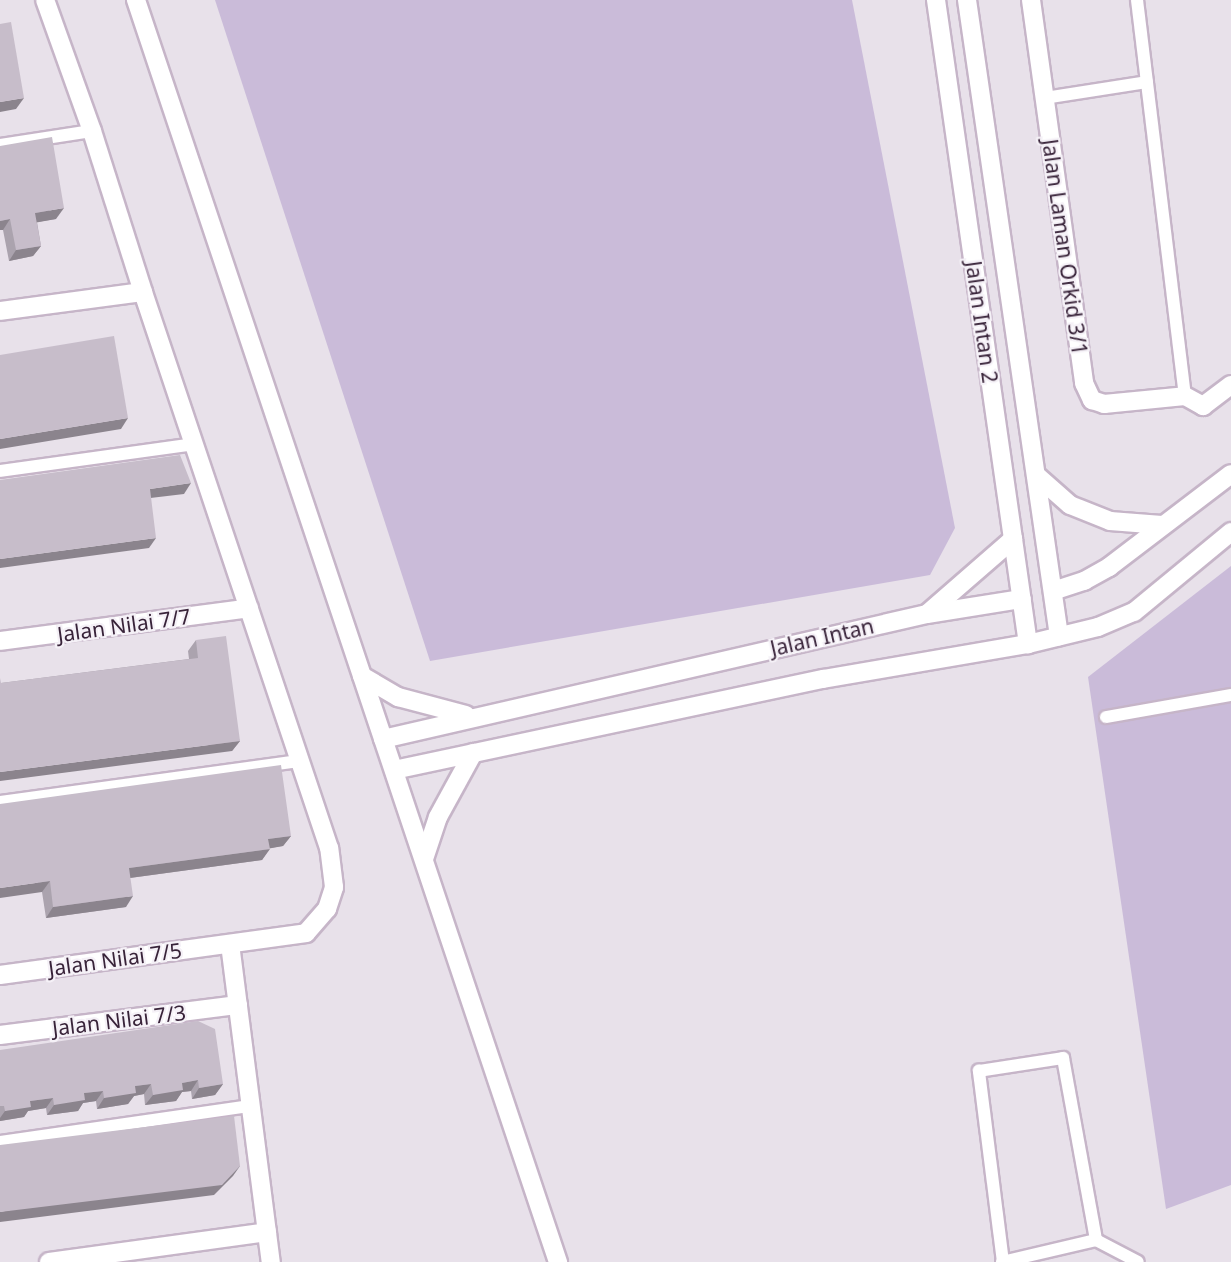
<!DOCTYPE html>
<html>
<head>
<meta charset="utf-8">
<style>
  body { margin:0 }
  #map { position:relative; width:1231px; height:1262px; overflow:hidden; background:#e8e1ea; font-family:"Noto Sans",sans-serif }
  div>[style] { position:absolute }
  .green>* { inset:0; background:#cabbd9 }
  .roads { filter:drop-shadow(2px 0 #c6b5c8) drop-shadow(-2px 0 #c6b5c8) drop-shadow(0 2px #c6b5c8) drop-shadow(0 -2px #c6b5c8) }
  .lane>* { height:12px; margin:-6px; padding:0 6px; transform-origin:6px; border-radius:6px; background:#fff }
  .street>* { height:18px; margin:-9px; padding:0 9px; transform-origin:9px; border-radius:9px; background:#fff }
  .secondary>* { height:18px; margin:-9px; padding:0 9px; transform-origin:9px; border-radius:9px; background:#fff }
  .wall>* { inset:0; background:#aba3ae }
  .shaded-wall>* { inset:0; background:#8b848d }
  .building>* { inset:0; background:#c7bdca }
  span { translate:-50% -50%; white-space:nowrap; text-align:center; line-height:1.15; -webkit-text-stroke:4.5px #f5f1f7; paint-order:stroke }
  .street-label { font-size:21px; color:#382339 }
</style>
</head>
<body>
<div id="map">
  <div class="green">
    <i style="clip-path:polygon(215px 0,852px 0,955px 528px,930px 575px,430px 661px)"></i>
    <i style="clip-path:polygon(1231px 566px,1231px 1185px,1166px 1209px,1088px 677px)"></i>
  </div>
  <div class="roads">
    <div class="lane">
      <i style="left:1137px;top:0;width:399px;rotate:83.1deg"></i>
      <i style="left:1045px;top:98px;width:103px;rotate:-8.9deg"></i>
      <i style="left:0;top:145px;width:93px;rotate:-8.7deg"></i>
      <i style="left:0;top:471px;width:196px;rotate:-7.9deg"></i>
      <i style="left:1106px;top:717px;width:127px;rotate:-10deg"></i>
      <i style="left:0;top:802px;width:303px;rotate:-7.8deg"></i>
      <i style="left:0;top:1142px;width:254px;rotate:-8.2deg"></i>
      <i style="left:1002px;top:1262px;width:97px;rotate:-13.2deg"></i>
      <i style="left:1096px;top:1240px;width:47px;rotate:27.6deg"></i>
      <i style="left:1003px;top:1262px;width:193px;rotate:-97.2deg"></i>
      <i style="left:979px;top:1071px;width:85px;rotate:-8.8deg"></i>
      <i style="left:1063px;top:1058px;width:185px;rotate:79.7deg"></i>
    </div>
    <div class="street">
      <i style="left:136px;top:0;width:1331px;rotate:71.51deg"></i>
      <i style="left:936px;top:0;width:651px;rotate:81.87deg"></i>
      <i style="left:967px;top:0;width:643px;rotate:81.77deg"></i>
      <i style="left:1031px;top:0;width:387px;rotate:82.1deg"></i>
      <i style="left:1084px;top:383px;width:19px;rotate:65deg"></i>
      <i style="left:1092px;top:400px;width:13px;rotate:18deg"></i>
      <i style="left:1104px;top:404px;width:81px;rotate:-5.6deg"></i>
      <i style="left:1185px;top:396px;width:21px;rotate:29deg"></i>
      <i style="left:1203px;top:406px;width:35px;rotate:-37deg"></i>
      <i style="left:0;top:311px;width:144px;rotate:-7.6deg"></i>
      <i style="left:0;top:641px;width:251px;rotate:-7.5deg"></i>
      <i style="left:230px;top:944px;width:321px;rotate:82.7deg"></i>
      <i style="left:0;top:975px;width:309px;rotate:-7.8deg"></i>
      <i style="left:306px;top:933px;width:32px;rotate:-49deg"></i>
      <i style="left:327px;top:909px;width:23px;rotate:-72deg"></i>
      <i style="left:334px;top:887px;width:39px;rotate:-97deg"></i>
      <i style="left:329px;top:848px;width:586px;rotate:-108.5deg"></i>
      <i style="left:143px;top:292px;width:169px;rotate:-107.6deg"></i>
      <i style="left:92px;top:131px;width:139px;rotate:-109.7deg"></i>
      <i style="left:0;top:1035px;width:240px;rotate:-7.2deg"></i>
      <i style="left:49px;top:1262px;width:220px;rotate:-7.8deg"></i>
    </div>
    <div class="secondary">
      <i style="left:1036px;top:475px;width:45px;rotate:41.4deg"></i>
      <i style="left:1070px;top:505px;width:43px;rotate:21.8deg"></i>
      <i style="left:1110px;top:521px;width:52px;rotate:4.4deg"></i>
      <i style="left:1053px;top:591px;width:33px;rotate:-18deg"></i>
      <i style="left:1084px;top:581px;width:29px;rotate:-29deg"></i>
      <i style="left:1109px;top:567px;width:153px;rotate:-37.3deg"></i>
      <i style="left:928px;top:613px;width:113px;rotate:-41deg"></i>
      <i style="left:362px;top:676px;width:42px;rotate:30.3deg"></i>
      <i style="left:398px;top:697px;width:70px;rotate:14.8deg"></i>
      <i style="left:383px;top:739px;width:558px;rotate:-12.94deg"></i>
      <i style="left:927px;top:614px;width:96px;rotate:-9deg"></i>
      <i style="left:394px;top:770px;width:439px;rotate:-12deg"></i>
      <i style="left:823px;top:679px;width:208px;rotate:-9.7deg"></i>
      <i style="left:1028px;top:644px;width:72px;rotate:-13.7deg"></i>
      <i style="left:1098px;top:627px;width:39px;rotate:-23deg"></i>
      <i style="left:1134px;top:612px;width:126px;rotate:-39.5deg"></i>
      <i style="left:424px;top:859px;width:44px;rotate:-71.6deg"></i>
      <i style="left:438px;top:817px;width:73px;rotate:-61.3deg"></i>
    </div>
  </div>
  <div class="wall">
    <i style="clip-path:polygon(0 146px,56px 219px,37px 222px,41px 246px,33px 256px,9px 261px,3px 230px,0 230px)"></i>
    <i style="clip-path:polygon(196px 640px,240px 741px,232px 751px,1px 683px,189px 659px,188px 651px)"></i>
    <i style="clip-path:polygon(0 804px,291px 836px,283px 846px,270px 848px,262px 860px,130px 878px,126px 907px,46px 918px,42px 892px)"></i>
    <i style="clip-path:polygon(0 1050px,223px 1084px,215px 1095px,192px 1099px,191px 1091px,182px 1092px,176px 1101px,145px 1105px,144px 1094px,134px 1096px,128px 1104px,97px 1109px,96px 1101px,83px 1103px,78px 1111px,47px 1115px,46px 1108px,28px 1111px,24px 1117px,0 1121px)"></i>
  </div>
  <div class="shaded-wall">
    <i style="clip-path:polygon(24px 98px,16px 109px,0 112px,0 102px)"></i>
    <i style="clip-path:polygon(64px 208px,56px 219px,28px 224px,35px 213px)"></i>
    <i style="clip-path:polygon(10px 219px,3px 230px,0 230px,0 221px)"></i>
    <i style="clip-path:polygon(41px 246px,33px 256px,9px 261px,16px 250px)"></i>
    <i style="clip-path:polygon(128px 418px,121px 429px,0 449px,0 439px)"></i>
    <i style="clip-path:polygon(191px 483px,184px 494px,142px 499px,150px 489px)"></i>
    <i style="clip-path:polygon(156px 538px,149px 548px,0 568px,0 559px)"></i>
    <i style="clip-path:polygon(240px 741px,232px 751px,0 781px,0 772px)"></i>
    <i style="clip-path:polygon(291px 836px,283px 846px,261px 850px,268px 839px)"></i>
    <i style="clip-path:polygon(270px 849px,262px 860px,122px 879px,129px 868px)"></i>
    <i style="clip-path:polygon(50px 881px,42px 892px,0 898px,0 888px)"></i>
    <i style="clip-path:polygon(133px 896px,126px 907px,46px 918px,53px 907px)"></i>
    <i style="clip-path:polygon(198px 1080px,191px 1091px,182px 1092px,176px 1101px,145px 1105px,153px 1095px,182px 1083px)"></i>
    <i style="clip-path:polygon(151px 1084px,144px 1094px,134px 1096px,128px 1104px,97px 1109px,104px 1098px,135px 1086px)"></i>
    <i style="clip-path:polygon(223px 1084px,215px 1095px,192px 1099px,199px 1088px)"></i>
    <i style="clip-path:polygon(103px 1091px,96px 1101px,83px 1103px,78px 1111px,47px 1115px,54px 1105px,84px 1093px)"></i>
    <i style="clip-path:polygon(53px 1098px,46px 1108px,28px 1111px,24px 1117px,0 1121px,0 1118px,5px 1111px,30px 1101px)"></i>
    <i style="clip-path:polygon(240px 1166px,233px 1176px,214px 1195px,0 1222px,0 1212px)"></i>
  </div>
  <div class="building">
    <i style="clip-path:polygon(11px 22px,24px 98px,0 102px,0 24px)"></i>
    <i style="clip-path:polygon(52px 137px,64px 208px,35px 213px,41px 246px,16px 250px,10px 219px,0 221px,0 146px)"></i>
    <i style="clip-path:polygon(114px 336px,128px 418px,0 439px,0 355px)"></i>
    <i style="clip-path:polygon(180px 455px,191px 483px,150px 489px,156px 538px,0 559px,0 480px)"></i>
    <i style="clip-path:polygon(226px 636px,240px 741px,0 772px,0 678px,1px 683px,198px 658px,196px 640px)"></i>
    <i style="clip-path:polygon(281px 765px,291px 836px,268px 839px,270px 849px,129px 868px,133px 896px,53px 907px,50px 881px,0 888px,0 804px)"></i>
    <i style="clip-path:polygon(198px 1021px,215px 1029px,223px 1084px,199px 1088px,198px 1080px,182px 1083px,183px 1090px,153px 1095px,151px 1084px,135px 1086px,136px 1093px,104px 1098px,103px 1091px,84px 1093px,85px 1100px,54px 1105px,53px 1098px,30px 1101px,31px 1107px,5px 1111px,4px 1106px,0 1106px,0 1050px)"></i>
    <i style="clip-path:polygon(234px 1116px,240px 1166px,222px 1185px,0 1212px,0 1145px)"></i>
  </div>
  <div class="street-label">
    <span style="left:1065px;top:247px;rotate:82deg">Jalan Laman Orkid 3/1</span>
    <span style="left:982px;top:322px;rotate:82deg">Jalan Intan 2</span>
    <span style="left:124px;top:625px;rotate:-8deg">Jalan Nilai 7/7</span>
    <span style="left:822px;top:637px;rotate:-13deg">Jalan Intan</span>
    <span style="left:115px;top:959px;rotate:-8deg">Jalan Nilai 7/5</span>
    <span style="left:119px;top:1020px;rotate:-7deg">Jalan Nilai 7/3</span>
  </div>
</div>
</body>
</html>
